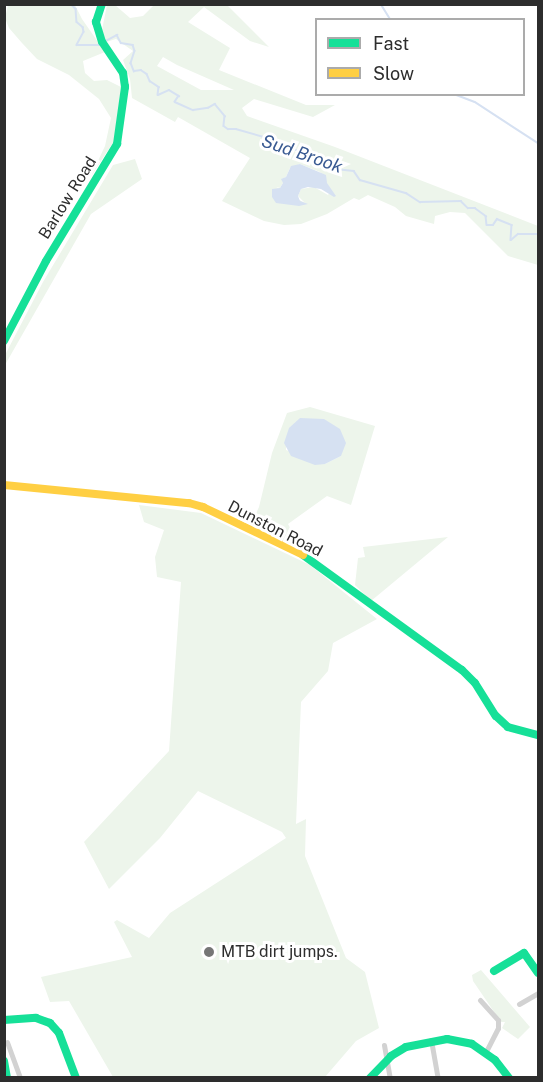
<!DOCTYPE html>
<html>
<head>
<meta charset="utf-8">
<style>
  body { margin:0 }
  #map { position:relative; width:543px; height:1082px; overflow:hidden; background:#fff; font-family:"Public Sans",sans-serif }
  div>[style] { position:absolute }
  .green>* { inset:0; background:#edf5eb }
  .water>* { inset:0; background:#d6e1f2 }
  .stream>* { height:1.5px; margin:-0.75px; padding:0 0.75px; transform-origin:0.75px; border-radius:0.75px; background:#d6e1f2 }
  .street>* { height:5px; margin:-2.5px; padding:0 2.5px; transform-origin:2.5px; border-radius:2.5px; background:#d2d2d2 }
  .fast>* { height:8px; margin:-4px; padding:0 4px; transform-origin:4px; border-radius:4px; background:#16e098 }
  .slow>* { height:8px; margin:-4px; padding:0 4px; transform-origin:4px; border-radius:4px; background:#ffcf43 }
  .dots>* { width:16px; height:16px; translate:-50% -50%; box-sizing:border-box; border:3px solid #fff; border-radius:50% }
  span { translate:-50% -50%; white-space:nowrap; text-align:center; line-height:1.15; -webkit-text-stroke:6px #fff; paint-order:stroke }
  .street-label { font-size:16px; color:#2d2d2d }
  .poi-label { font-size:16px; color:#2d2d2d }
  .left { translate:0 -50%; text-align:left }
  .water-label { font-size:18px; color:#395a92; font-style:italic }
  .frame { position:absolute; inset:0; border:6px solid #2d2d2d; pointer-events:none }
  .legend { position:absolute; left:315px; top:18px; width:210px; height:78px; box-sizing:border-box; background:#fff; border:2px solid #ababab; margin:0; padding:8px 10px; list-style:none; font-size:18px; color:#2d2d2d }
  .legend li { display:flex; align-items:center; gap:12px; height:30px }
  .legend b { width:30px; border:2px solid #ababab }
</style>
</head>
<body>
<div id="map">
  <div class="green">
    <i style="clip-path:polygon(8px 5px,75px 5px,82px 19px,105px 52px,83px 61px,85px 73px,94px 81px,107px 80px,121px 87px,114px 141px,90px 178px,105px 146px,111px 118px,99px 99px,69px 75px,37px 59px,22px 43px,9px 28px,5px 18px)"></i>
    <i style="clip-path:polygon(evenodd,107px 5px,115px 5px,130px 18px,143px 16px,154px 5px,227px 5px,269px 47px,250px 41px,204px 7px,188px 22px,230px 48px,219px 70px,306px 105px,335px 105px,313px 117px,254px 99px,242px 108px,247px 116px,335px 147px,538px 226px,538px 265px,508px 256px,465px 213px,450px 212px,435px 216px,434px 224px,406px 216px,395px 207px,368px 195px,359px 200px,354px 198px,327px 214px,301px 224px,284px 225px,264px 221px,222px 201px,250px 158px,178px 117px,175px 122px,132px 98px,130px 79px,123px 60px,133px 51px,116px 39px,106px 42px,102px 30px,107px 5px,163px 57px,177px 65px,234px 90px,201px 90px,157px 66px,163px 57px,107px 5px,300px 164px,320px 172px,331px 190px,328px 195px,314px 187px,301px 189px,298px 196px,305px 203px,276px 187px,280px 188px,283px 183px,282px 179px,286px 177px,290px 168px,300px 164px)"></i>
    <i style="clip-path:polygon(135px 159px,142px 179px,91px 214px,5px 365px,5px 355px,43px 282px,113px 165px)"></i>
    <i style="clip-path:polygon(evenodd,310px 407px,375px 426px,351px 505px,327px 496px,288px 524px,302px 550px,250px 526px,259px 507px,272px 453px,287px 413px,310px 407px,286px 437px,341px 456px,325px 464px,286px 450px,286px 437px)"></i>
    <i style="clip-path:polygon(139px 505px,201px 513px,310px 565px,377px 619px,333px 643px,328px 671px,301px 702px,296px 824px,306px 819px,305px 856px,346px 958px,365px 972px,379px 1028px,356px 1041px,325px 1077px,113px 1077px,69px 1001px,50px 1002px,41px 977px,132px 957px,114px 922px,117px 920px,149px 938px,170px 913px,286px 838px,282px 832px,198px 791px,160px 838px,109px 889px,84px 842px,169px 751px,181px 582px,157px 577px,155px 557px,164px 530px,144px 522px)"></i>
    <i style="clip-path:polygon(448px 537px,371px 601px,355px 585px,358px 558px,365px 557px,363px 547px)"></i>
    <i style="clip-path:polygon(481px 970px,530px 1027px,518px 1039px,502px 1028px,505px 1022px,501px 1022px,473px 981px,472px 975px)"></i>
  </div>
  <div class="water">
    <i style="clip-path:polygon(300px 164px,326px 175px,327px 183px,336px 196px,334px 197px,321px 189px,308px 187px,301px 189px,298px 196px,300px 201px,308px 204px,299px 206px,276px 203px,272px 197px,272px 189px,280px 188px,283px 183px,281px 179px,286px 177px,291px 166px)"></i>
    <i style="clip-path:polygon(300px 418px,324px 419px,340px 429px,346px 443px,341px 456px,325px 464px,315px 465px,291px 456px,284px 443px,289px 428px)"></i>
  </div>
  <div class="stream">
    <i style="left:71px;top:4px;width:7px;rotate:45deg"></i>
    <i style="left:76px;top:9px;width:13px;rotate:86deg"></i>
    <i style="left:77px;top:22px;width:8px;rotate:40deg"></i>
    <i style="left:83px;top:27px;width:5px;rotate:79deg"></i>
    <i style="left:84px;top:32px;width:15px;rotate:118deg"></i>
    <i style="left:77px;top:45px;width:23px"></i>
    <i style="left:381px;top:4px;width:19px;rotate:58deg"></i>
    <i style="left:104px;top:42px;width:15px;rotate:-28deg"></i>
    <i style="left:117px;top:35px;width:9px;rotate:63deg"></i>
    <i style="left:121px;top:43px;width:12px;rotate:9deg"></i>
    <i style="left:133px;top:45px;width:6px;rotate:72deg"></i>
    <i style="left:135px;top:51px;width:13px;rotate:108deg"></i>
    <i style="left:131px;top:63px;width:9px;rotate:69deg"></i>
    <i style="left:134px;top:71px;width:7px;rotate:-8deg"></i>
    <i style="left:141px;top:70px;width:7px;rotate:34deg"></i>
    <i style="left:147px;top:74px;width:8px;rotate:67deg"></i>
    <i style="left:150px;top:81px;width:11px;rotate:34deg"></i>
    <i style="left:159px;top:87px;width:8px;rotate:97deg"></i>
    <i style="left:158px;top:95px;width:12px;rotate:-24deg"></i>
    <i style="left:169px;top:90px;width:12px;rotate:31deg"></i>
    <i style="left:179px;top:96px;width:7px;rotate:124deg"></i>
    <i style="left:175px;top:102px;width:20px;rotate:24deg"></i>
    <i style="left:193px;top:110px;width:15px;rotate:-8deg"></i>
    <i style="left:208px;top:108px;width:8px;rotate:-30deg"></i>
    <i style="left:215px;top:104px;width:16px;rotate:50deg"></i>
    <i style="left:225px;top:116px;width:10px;rotate:96deg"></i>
    <i style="left:224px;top:126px;width:5px;rotate:37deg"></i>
    <i style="left:228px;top:129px;width:8px"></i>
    <i style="left:236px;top:129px;width:44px;rotate:15.9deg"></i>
    <i style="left:278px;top:141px;width:10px;rotate:37deg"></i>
    <i style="left:286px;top:147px;width:37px;rotate:16deg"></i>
    <i style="left:322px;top:157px;width:18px;rotate:43deg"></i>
    <i style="left:335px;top:169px;width:19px;rotate:6deg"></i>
    <i style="left:354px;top:171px;width:11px;rotate:56deg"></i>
    <i style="left:360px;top:180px;width:48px;rotate:15.8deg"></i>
    <i style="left:406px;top:193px;width:17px;rotate:33deg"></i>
    <i style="left:420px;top:202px;width:41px;rotate:-1.4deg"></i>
    <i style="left:461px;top:201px;width:10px;rotate:45deg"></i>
    <i style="left:468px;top:208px;width:7px"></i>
    <i style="left:475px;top:208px;width:14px;rotate:36deg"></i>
    <i style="left:486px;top:216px;width:9px;rotate:84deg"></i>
    <i style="left:487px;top:225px;width:6px"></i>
    <i style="left:493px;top:225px;width:7px;rotate:-56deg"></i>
    <i style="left:497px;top:219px;width:16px;rotate:22deg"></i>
    <i style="left:512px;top:225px;width:15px;rotate:94deg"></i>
    <i style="left:511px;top:240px;width:9px;rotate:-41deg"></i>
    <i style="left:518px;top:234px;width:20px"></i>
    <i style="left:454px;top:94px;width:22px;rotate:21deg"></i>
    <i style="left:475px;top:102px;width:75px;rotate:33.1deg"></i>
  </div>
  <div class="street">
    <i style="left:480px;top:1000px;width:27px;rotate:48deg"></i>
    <i style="left:498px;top:1020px;width:8px;rotate:90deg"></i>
    <i style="left:498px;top:1028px;width:28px;rotate:117deg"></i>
    <i style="left:519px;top:1004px;width:22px;rotate:-30deg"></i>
    <i style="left:431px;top:1040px;width:39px;rotate:80deg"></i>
    <i style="left:7px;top:1042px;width:38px;rotate:70deg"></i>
    <i style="left:384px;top:1045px;width:34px;rotate:80deg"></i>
  </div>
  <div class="fast">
    <i style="left:4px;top:341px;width:90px;rotate:-62.3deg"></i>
    <i style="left:46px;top:261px;width:137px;rotate:-58.7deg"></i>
    <i style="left:117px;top:144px;width:58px;rotate:-82deg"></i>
    <i style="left:125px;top:87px;width:14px;rotate:-98deg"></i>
    <i style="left:123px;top:73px;width:37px;rotate:-124deg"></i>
    <i style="left:102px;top:42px;width:21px;rotate:-107deg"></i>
    <i style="left:96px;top:22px;width:19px;rotate:-72deg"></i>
    <i style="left:303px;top:555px;width:196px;rotate:35.9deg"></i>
    <i style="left:462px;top:670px;width:18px;rotate:45deg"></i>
    <i style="left:475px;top:683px;width:39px;rotate:58deg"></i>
    <i style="left:496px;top:716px;width:16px;rotate:43deg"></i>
    <i style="left:508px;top:727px;width:31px;rotate:15deg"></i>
    <i style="left:494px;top:971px;width:35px;rotate:-31deg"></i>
    <i style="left:524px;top:953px;width:24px;rotate:55deg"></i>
    <i style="left:4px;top:1020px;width:32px;rotate:-4deg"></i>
    <i style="left:36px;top:1018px;width:15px;rotate:20deg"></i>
    <i style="left:50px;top:1023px;width:13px;rotate:48deg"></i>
    <i style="left:59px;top:1033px;width:48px;rotate:69.3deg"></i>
    <i style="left:4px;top:1061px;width:17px;rotate:80deg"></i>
    <i style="left:370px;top:1078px;width:30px;rotate:-46deg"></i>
    <i style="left:391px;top:1056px;width:17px;rotate:-31deg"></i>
    <i style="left:406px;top:1047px;width:42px;rotate:-11deg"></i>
    <i style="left:447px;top:1039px;width:25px;rotate:11deg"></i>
    <i style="left:472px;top:1044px;width:28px;rotate:35deg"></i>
    <i style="left:495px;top:1060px;width:23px;rotate:52deg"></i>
  </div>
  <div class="slow">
    <i style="left:4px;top:485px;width:186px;rotate:5.6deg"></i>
    <i style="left:189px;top:503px;width:15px;rotate:16deg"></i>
    <i style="left:203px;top:507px;width:111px;rotate:25.6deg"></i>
  </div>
  <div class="dots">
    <i style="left:209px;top:952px;background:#767676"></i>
  </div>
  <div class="street-label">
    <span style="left:68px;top:198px;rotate:-58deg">Barlow Road</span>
    <span style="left:275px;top:529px;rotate:27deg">Dunston Road</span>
  </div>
  <div class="poi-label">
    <span class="left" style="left:221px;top:952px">MTB dirt jumps.</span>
  </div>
  <div class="water-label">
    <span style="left:302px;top:154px;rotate:19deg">Sud Brook</span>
  </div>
  <div class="frame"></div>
  <ul class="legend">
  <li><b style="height:8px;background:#16e098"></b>Fast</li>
  <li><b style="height:8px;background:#ffcf43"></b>Slow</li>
  </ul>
</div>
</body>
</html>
